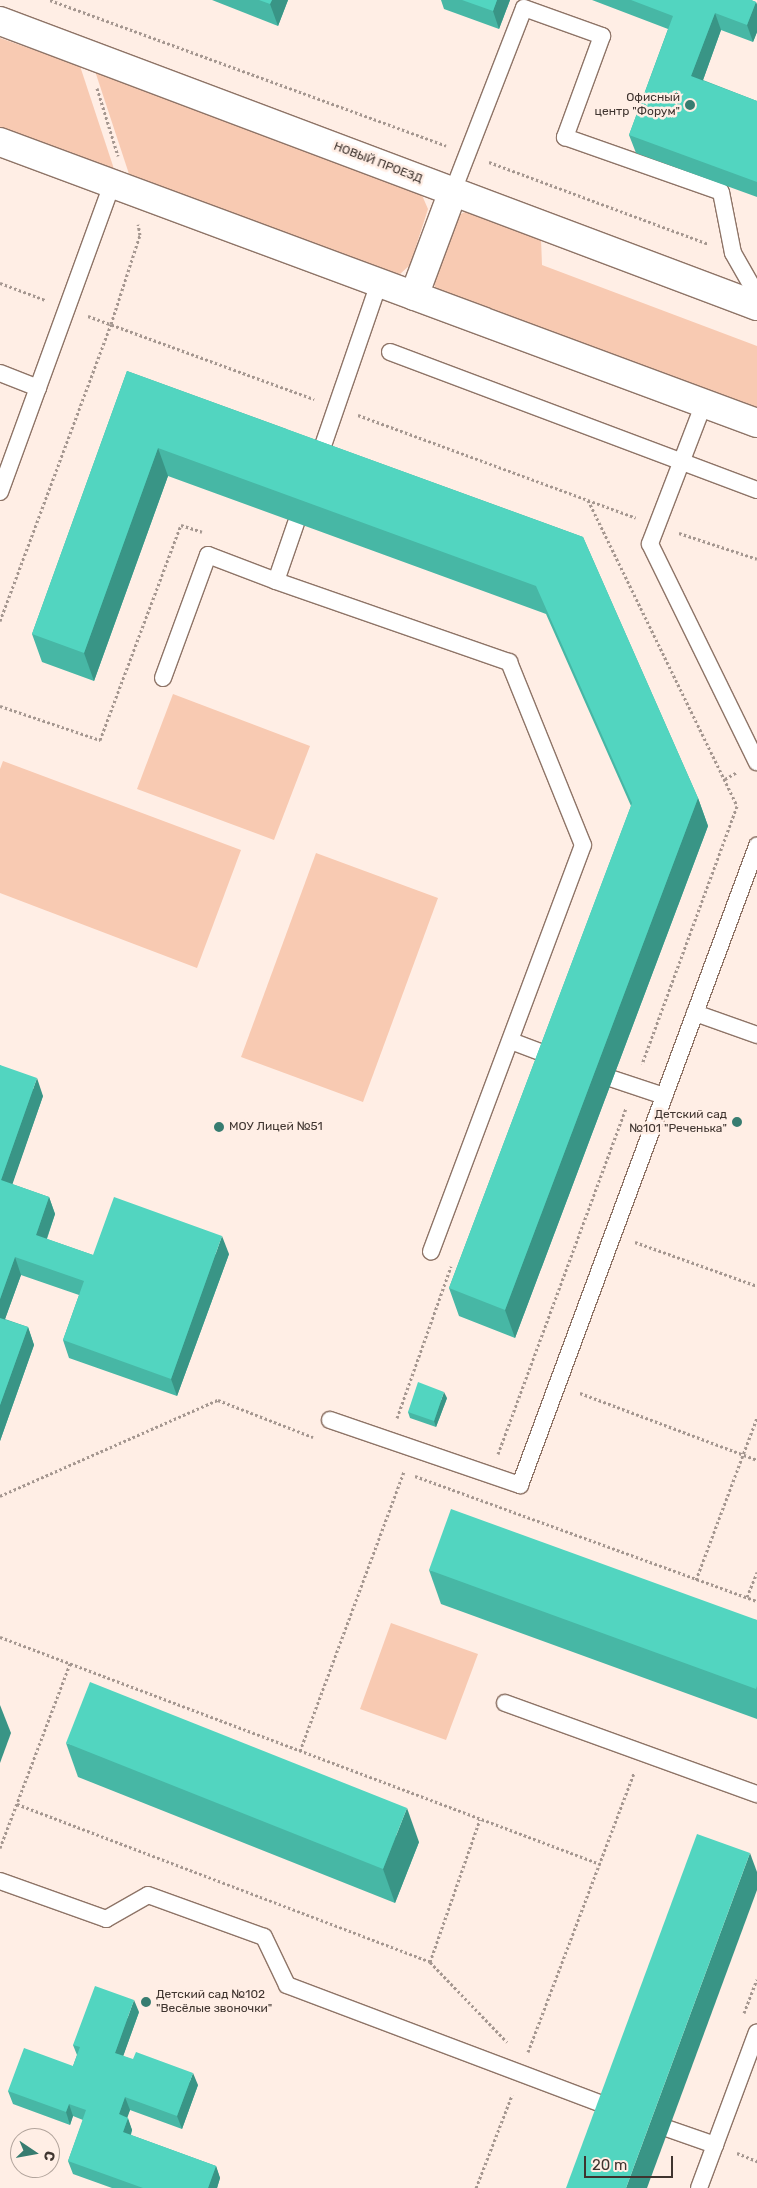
<!DOCTYPE html>
<html>
<head>
<meta charset="utf-8">
<style>
  body { margin:0 }
  #map { position:relative; width:757px; height:2188px; overflow:hidden; background:#ffeee5; font-family:Rubik,sans-serif }
  div>[style] { position:absolute }
  .green>* { inset:0; background:#f8cab2 }
  .path>* { height:3px; margin-top:-1.5px; transform-origin:0; background:repeating-linear-gradient(90deg,#a59790 0 2.5px,transparent 0 5px) }
  .roads { filter:drop-shadow(1px 0 #8e7467) drop-shadow(-1px 0 #8e7467) drop-shadow(0 1px #8e7467) drop-shadow(0 -1px #8e7467) }
  .service>* { height:16px; margin:-8px; padding:0 8px; transform-origin:8px; border-radius:8px; background:#fff }
  .minor>* { height:28px; margin:-14px; padding:0 14px; transform-origin:14px; border-radius:14px; background:#fff }
  .wall>* { inset:0; background:#47b7a5 }
  .shaded-wall>* { inset:0; background:#399586 }
  .building>* { inset:0; background:#52d5c0 }
  .dots>* { width:14px; height:14px; translate:-50% -50%; box-sizing:border-box; border:2px solid #ffeee5; border-radius:50% }
  span { translate:-50% -50%; white-space:nowrap; text-align:center; line-height:1.15; -webkit-text-stroke:5px #ffeee5; paint-order:stroke }
  .poi-label { font-size:12px; color:#3f342f }
  .right { translate:-100% -50%; text-align:right }
  .left { translate:0 -50%; text-align:left }
  .street-label { font-size:12px; color:#3f342f }
  .north { position:absolute; left:10px; top:2128px; width:50px; height:50px; box-sizing:border-box; background:#ffeee5; border:1px solid #b2a49c; border-radius:50%; rotate:102deg; font-size:14px; font-weight:700; line-height:20px; text-align:center; color:#3f342f }
  .north::after { content:''; display:block; margin:auto; width:18px; height:22px; background:#377c70; clip-path:polygon(50% 0,100% 100%,50% 72%,0 100%) }
  .scale { position:absolute; left:584px; top:2156px; width:89px; height:22px; box-sizing:border-box; border:2px solid #3f342f; border-top:0; padding-left:6px; font-size:15px; line-height:18px; white-space:nowrap; color:#3f342f; -webkit-text-stroke:4px #ffeee5; paint-order:stroke }
</style>
</head>
<body>
<div id="map">
  <div class="green">
    <i style="clip-path:polygon(0 38px,80px 66px,114px 169px,0 127px)"></i>
    <i style="clip-path:polygon(95px 71px,421px 193px,428px 209px,410px 265px,400px 274px,390px 273px,129px 174px)"></i>
    <i style="clip-path:polygon(465px 212px,475px 212px,541px 238px,542px 265px,757px 346px,757px 412px,441px 294px,435px 287px,433px 278px,456px 216px)"></i>
    <i style="clip-path:polygon(173px 694px,310px 746px,274px 840px,137px 789px)"></i>
    <i style="clip-path:polygon(3px 761px,241px 850px,197px 968px,0 893px,0 769px)"></i>
    <i style="clip-path:polygon(316px 853px,438px 898px,363px 1102px,241px 1057px)"></i>
    <i style="clip-path:polygon(391px 1623px,478px 1654px,446px 1740px,360px 1709px)"></i>
  </div>
  <div class="path">
    <i style="left:50px;top:0;width:422px;rotate:20.2deg"></i>
    <i style="left:97px;top:88px;width:71px;rotate:72.8deg"></i>
    <i style="left:489px;top:162px;width:234px;rotate:20.5deg"></i>
    <i style="left:0;top:283px;width:48px;rotate:20.7deg"></i>
    <i style="left:88px;top:316px;width:241px;rotate:20.2deg"></i>
    <i style="left:358px;top:415px;width:296px;rotate:20.3deg"></i>
    <i style="left:588px;top:500px;width:340px;rotate:64deg"></i>
    <i style="left:737px;top:806px;width:275px;rotate:110.2deg"></i>
    <i style="left:679px;top:533px;width:82px;rotate:18.4deg"></i>
    <i style="left:0;top:621px;width:317px;rotate:-69.5deg"></i>
    <i style="left:111px;top:324px;width:94px;rotate:-72deg"></i>
    <i style="left:140px;top:235px;width:11px;rotate:-100deg"></i>
    <i style="left:0;top:706px;width:106px;rotate:18.8deg"></i>
    <i style="left:100px;top:740px;width:230px;rotate:-69.4deg"></i>
    <i style="left:181px;top:525px;width:22px;rotate:18deg"></i>
    <i style="left:725px;top:779px;width:14px;rotate:-30deg"></i>
    <i style="left:635px;top:1242px;width:130px;rotate:19.8deg"></i>
    <i style="left:580px;top:1393px;width:189px;rotate:20.7deg"></i>
    <i style="left:397px;top:1418px;width:161px;rotate:-70.4deg"></i>
    <i style="left:498px;top:1454px;width:369px;rotate:-69.7deg"></i>
    <i style="left:415px;top:1476px;width:364px;rotate:20.1deg"></i>
    <i style="left:0;top:1496px;width:238px;rotate:-23.8deg"></i>
    <i style="left:218px;top:1400px;width:102px;rotate:21.3deg"></i>
    <i style="left:696px;top:1580px;width:173px;rotate:-69.4deg"></i>
    <i style="left:747px;top:1597px;width:27px;rotate:-68deg"></i>
    <i style="left:0;top:1637px;width:642px;rotate:20.72deg"></i>
    <i style="left:300px;top:1751px;width:298px;rotate:-69.6deg"></i>
    <i style="left:17px;top:1804px;width:442px;rotate:20.9deg"></i>
    <i style="left:430px;top:1962px;width:151px;rotate:-70.7deg"></i>
    <i style="left:0;top:1848px;width:197px;rotate:-69.2deg"></i>
    <i style="left:430px;top:1962px;width:111px;rotate:46.1deg"></i>
    <i style="left:744px;top:2013px;width:36px;rotate:-69deg"></i>
    <i style="left:528px;top:2052px;width:298px;rotate:-69.2deg"></i>
    <i style="left:737px;top:2153px;width:22px;rotate:22deg"></i>
    <i style="left:476px;top:2188px;width:100px;rotate:-68.8deg"></i>
  </div>
  <div class="roads">
    <div class="service">
      <i style="left:453px;top:191px;width:196px;rotate:-68.8deg"></i>
      <i style="left:524px;top:8px;width:83px;rotate:19.7deg"></i>
      <i style="left:602px;top:36px;width:108px;rotate:110.1deg"></i>
      <i style="left:565px;top:137px;width:165px;rotate:19.4deg"></i>
      <i style="left:721px;top:192px;width:62px;rotate:78.9deg"></i>
      <i style="left:733px;top:253px;width:48px;rotate:60.3deg"></i>
      <i style="left:390px;top:352px;width:392px;rotate:20.6deg"></i>
      <i style="left:0;top:373px;width:41px;rotate:21.5deg"></i>
      <i style="left:704px;top:403px;width:151px;rotate:111deg"></i>
      <i style="left:650px;top:544px;width:243px;rotate:63.9deg"></i>
      <i style="left:317px;top:463px;width:190px;rotate:-71deg"></i>
      <i style="left:0;top:492px;width:328px;rotate:-70deg"></i>
      <i style="left:276px;top:581px;width:247px;rotate:19.2deg"></i>
      <i style="left:509px;top:662px;width:197px;rotate:68deg"></i>
      <i style="left:583px;top:845px;width:434px;rotate:110.5deg"></i>
      <i style="left:163px;top:678px;width:131px;rotate:-69.9deg"></i>
      <i style="left:208px;top:555px;width:73px;rotate:20.9deg"></i>
      <i style="left:276px;top:581px;width:61px;rotate:-71deg"></i>
      <i style="left:695px;top:1013px;width:66px;rotate:19.5deg"></i>
      <i style="left:511px;top:1041px;width:48px;rotate:20.7deg"></i>
      <i style="left:613px;top:1079px;width:54px;rotate:18.4deg"></i>
      <i style="left:330px;top:1420px;width:201px;rotate:18.9deg"></i>
      <i style="left:520px;top:1485px;width:682px;rotate:-69.65deg"></i>
      <i style="left:505px;top:1703px;width:268px;rotate:19.9deg"></i>
      <i style="left:0;top:1881px;width:113px;rotate:19.7deg"></i>
      <i style="left:106px;top:1919px;width:48px;rotate:-29.7deg"></i>
      <i style="left:148px;top:1895px;width:123px;rotate:19.9deg"></i>
      <i style="left:264px;top:1937px;width:53px;rotate:64.4deg"></i>
      <i style="left:287px;top:1985px;width:352px;rotate:20.7deg"></i>
      <i style="left:669px;top:2129px;width:49px;rotate:19.2deg"></i>
      <i style="left:699px;top:2188px;width:166px;rotate:-69.6deg"></i>
    </div>
    <div class="minor">
      <i style="left:0;top:21px;width:809px;rotate:20.63deg"></i>
      <i style="left:0;top:142px;width:807px;rotate:20.37deg"></i>
      <i style="left:414px;top:296px;width:112px;rotate:-69.6deg"></i>
    </div>
  </div>
  <div class="wall">
    <i style="clip-path:polygon(212px 0,288px 0,278px 26px)"></i>
    <i style="clip-path:polygon(441px 0,510px 0,499px 29px,444px 9px)"></i>
    <i style="clip-path:polygon(592px 0,751px 0,756px 2px,757px 5px,757px 32px,753px 42px,721px 30px,703px 80px,757px 101px,757px 197px,636px 153px,629px 135px,668px 29px)"></i>
    <i style="clip-path:polygon(127px 371px,583px 537px,698px 798px,708px 826px,515px 1338px,459px 1316px,449px 1288px,631px 806px,546px 614px,168px 476px,94px 681px,42px 662px,32px 634px)"></i>
    <i style="clip-path:polygon(0 1065px,43px 1096px,12px 1184px,49px 1197px,55px 1214px,47px 1239px,93px 1255px,229px 1254px,177px 1396px,69px 1358px,63px 1340px,79px 1295px,21px 1275px,5px 1319px,28px 1327px,34px 1345px,0 1441px)"></i>
    <i style="clip-path:polygon(447px 1398px,436px 1427px,410px 1418px,408px 1412px)"></i>
    <i style="clip-path:polygon(429px 1570px,757px 1620px,757px 1719px,441px 1604px)"></i>
    <i style="clip-path:polygon(66px 1743px,419px 1842px,395px 1903px,78px 1777px)"></i>
    <i style="clip-path:polygon(139px 2012px,123px 2056px,198px 2085px,182px 2129px,130px 2110px,127px 2117px,132px 2130px,131px 2135px,216px 2166px,220px 2178px,217px 2188px,112px 2188px,73px 2174px,68px 2161px,83px 2120px,73px 2116px,70px 2125px,13px 2104px,8px 2091px,73px 2066px,77px 2055px,73px 2045px)"></i>
  </div>
  <div class="shaded-wall">
    <i style="clip-path:polygon(272px 0,288px 0,278px 26px,270px 4px)"></i>
    <i style="clip-path:polygon(497px 0,510px 0,499px 29px,493px 11px)"></i>
    <i style="clip-path:polygon(756px 2px,757px 5px,757px 32px,753px 42px,747px 25px)"></i>
    <i style="clip-path:polygon(715px 13px,721px 30px,698px 94px,691px 76px)"></i>
    <i style="clip-path:polygon(158px 448px,168px 476px,94px 681px,84px 653px)"></i>
    <i style="clip-path:polygon(698px 798px,708px 826px,515px 1338px,505px 1310px)"></i>
    <i style="clip-path:polygon(37px 1078px,43px 1096px,8px 1197px,1px 1180px)"></i>
    <i style="clip-path:polygon(49px 1197px,55px 1214px,42px 1252px,36px 1235px)"></i>
    <i style="clip-path:polygon(222px 1236px,229px 1254px,177px 1396px,171px 1379px)"></i>
    <i style="clip-path:polygon(15px 1257px,21px 1275px,0 1333px,0 1299px)"></i>
    <i style="clip-path:polygon(28px 1327px,34px 1345px,0 1441px,0 1405px)"></i>
    <i style="clip-path:polygon(444px 1392px,447px 1398px,436px 1427px,434px 1421px)"></i>
    <i style="clip-path:polygon(0 1705px,11px 1733px,0 1763px)"></i>
    <i style="clip-path:polygon(407px 1808px,419px 1842px,395px 1903px,383px 1869px)"></i>
    <i style="clip-path:polygon(750px 1853px,757px 1872px,757px 1890px,647px 2188px,626px 2188px)"></i>
    <i style="clip-path:polygon(134px 2000px,139px 2012px,120px 2065px,115px 2053px)"></i>
    <i style="clip-path:polygon(193px 2073px,198px 2085px,182px 2129px,177px 2116px)"></i>
    <i style="clip-path:polygon(125px 2097px,130px 2110px,124px 2127px,119px 2114px)"></i>
    <i style="clip-path:polygon(69px 2104px,73px 2116px,70px 2125px,66px 2112px)"></i>
    <i style="clip-path:polygon(128px 2118px,132px 2130px,127px 2145px,123px 2132px)"></i>
    <i style="clip-path:polygon(216px 2166px,220px 2178px,217px 2188px,208px 2188px)"></i>
  </div>
  <div class="building">
    <i style="clip-path:polygon(259px 0,272px 0,270px 4px)"></i>
    <i style="clip-path:polygon(462px 0,497px 0,493px 11px)"></i>
    <i style="clip-path:polygon(631px 0,751px 0,756px 2px,747px 25px,715px 13px,691px 76px,757px 101px,757px 182px,629px 135px,673px 16px)"></i>
    <i style="clip-path:polygon(127px 371px,583px 537px,698px 798px,505px 1310px,449px 1288px,632px 803px,536px 586px,158px 448px,84px 653px,32px 634px)"></i>
    <i style="clip-path:polygon(0 1065px,37px 1078px,1px 1180px,49px 1197px,36px 1235px,93px 1255px,114px 1197px,222px 1236px,171px 1379px,63px 1340px,84px 1281px,15px 1257px,0 1299px)"></i>
    <i style="clip-path:polygon(0 1318px,28px 1327px,0 1405px)"></i>
    <i style="clip-path:polygon(418px 1382px,444px 1392px,434px 1421px,408px 1412px)"></i>
    <i style="clip-path:polygon(451px 1509px,757px 1620px,757px 1686px,756px 1689px,429px 1570px)"></i>
    <i style="clip-path:polygon(90px 1682px,407px 1808px,383px 1869px,66px 1743px)"></i>
    <i style="clip-path:polygon(697px 1834px,750px 1853px,626px 2188px,566px 2188px)"></i>
    <i style="clip-path:polygon(95px 1986px,134px 2000px,115px 2053px,133px 2059px,136px 2052px,193px 2073px,177px 2116px,125px 2097px,119px 2114px,128px 2118px,123px 2132px,216px 2166px,208px 2188px,143px 2188px,68px 2161px,86px 2110px,69px 2104px,66px 2112px,8px 2091px,24px 2048px,73px 2066px,80px 2047px,73px 2045px)"></i>
  </div>
  <div class="dots">
    <i style="left:690px;top:105px;background:#377c70"></i>
    <i style="left:737px;top:1122px;background:#377c70"></i>
    <i style="left:219px;top:1127px;background:#377c70"></i>
    <i style="left:146px;top:2002px;background:#377c70"></i>
  </div>
  <div class="poi-label">
    <span class="right" style="left:680px;top:105px">Офисный<br>центр "Форум"</span>
    <span class="right" style="left:727px;top:1122px">Детский сад<br>№101 "Реченька"</span>
    <span class="left" style="left:229px;top:1127px">МОУ Лицей №51</span>
    <span class="left" style="left:156px;top:2002px">Детский сад №102<br>"Весёлые звоночки"</span>
  </div>
  <div class="street-label">
    <span style="left:378px;top:163px;rotate:21deg">НОВЫЙ ПРОЕЗД</span>
  </div>
  <div class="north">С</div>
  <div class="scale">20 m</div>
</div>
</body>
</html>
